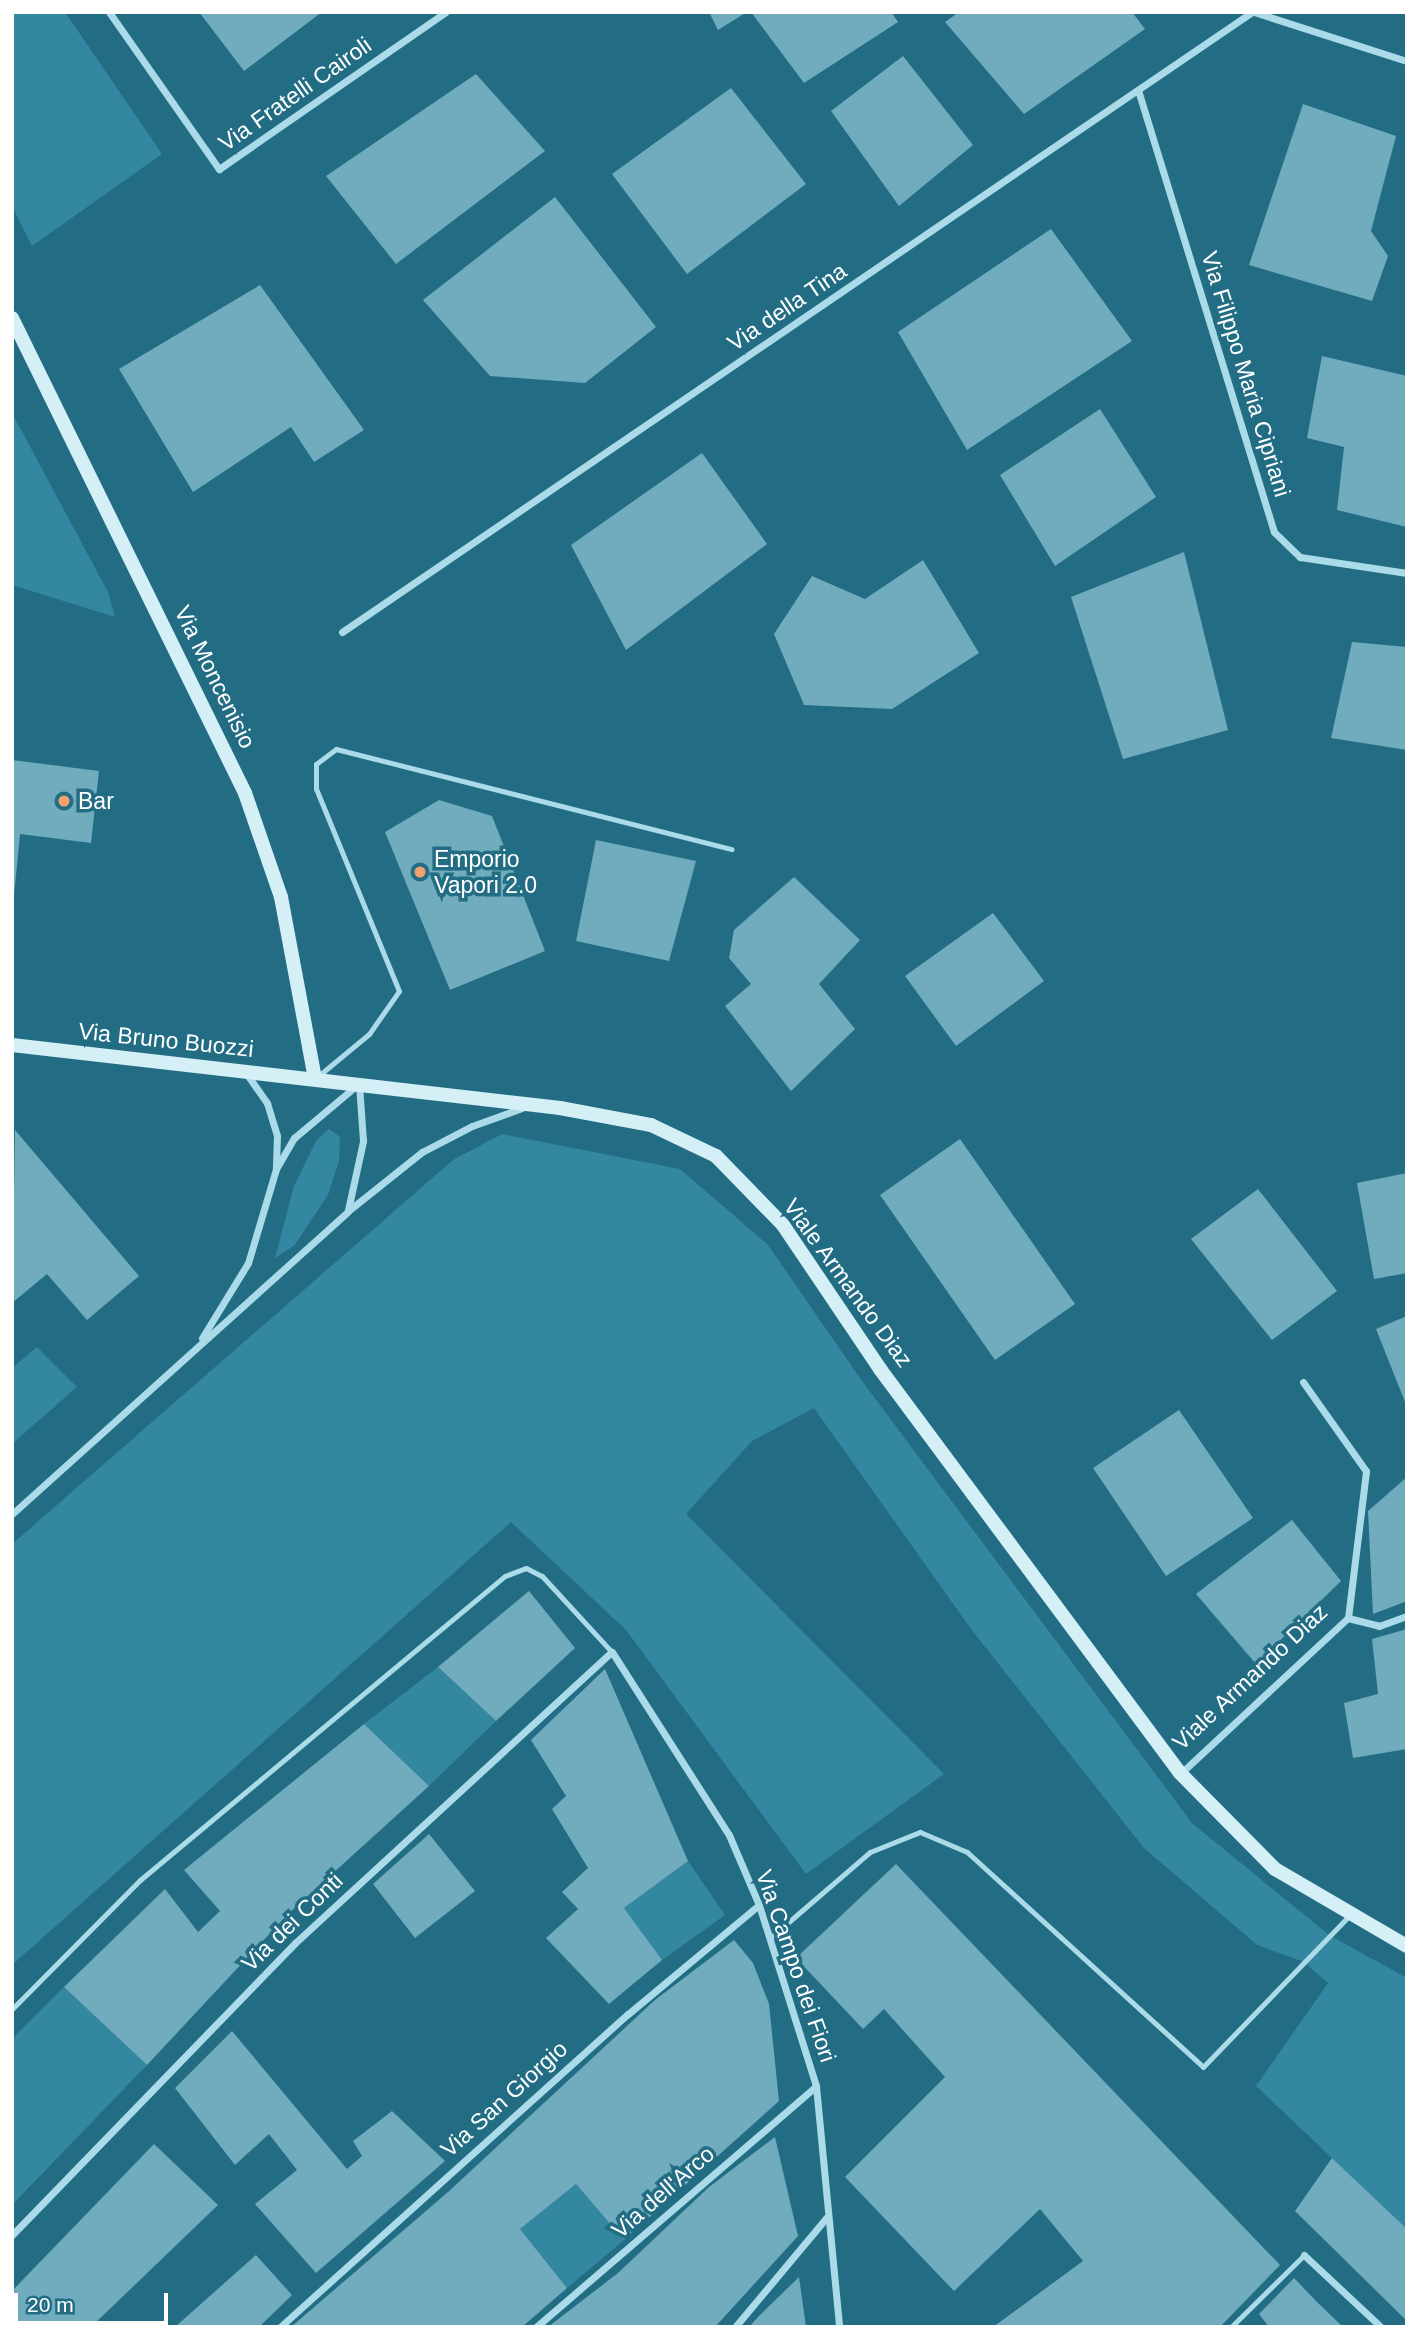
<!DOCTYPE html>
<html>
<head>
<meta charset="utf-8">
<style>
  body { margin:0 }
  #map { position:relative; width:1419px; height:2339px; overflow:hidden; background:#226d84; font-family:Arial,sans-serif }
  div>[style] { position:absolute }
  .green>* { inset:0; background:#3387a0 }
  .building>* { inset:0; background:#70acbd }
  .service>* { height:5px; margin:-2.5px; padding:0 2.5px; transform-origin:2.5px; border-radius:2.5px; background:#abdbe8 }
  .minor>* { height:7px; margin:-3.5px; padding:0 3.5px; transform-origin:3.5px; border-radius:3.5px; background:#abdbe8 }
  .secondary>* { height:14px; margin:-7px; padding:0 7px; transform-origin:7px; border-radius:7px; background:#d5eff7 }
  .dots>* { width:19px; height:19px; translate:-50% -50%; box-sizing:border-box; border:4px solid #226d84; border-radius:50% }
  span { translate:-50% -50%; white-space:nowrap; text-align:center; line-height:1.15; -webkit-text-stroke:7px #226d84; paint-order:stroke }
  .street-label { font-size:23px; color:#fff }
  .poi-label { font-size:23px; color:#fff }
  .left { translate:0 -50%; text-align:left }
  .frame { position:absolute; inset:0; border:14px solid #fff; pointer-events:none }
  .scale { position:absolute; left:14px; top:2293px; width:154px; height:32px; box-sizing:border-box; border:4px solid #fff; border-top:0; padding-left:9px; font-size:21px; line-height:24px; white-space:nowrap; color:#fff; -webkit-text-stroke:5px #226d84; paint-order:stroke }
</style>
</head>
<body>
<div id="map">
  <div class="green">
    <i style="clip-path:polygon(12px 12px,65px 12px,162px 154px,32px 246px,12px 206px)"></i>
    <i style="clip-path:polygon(12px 413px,108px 592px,115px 617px,12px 585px)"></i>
    <i style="clip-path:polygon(329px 1129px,340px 1137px,339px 1161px,328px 1195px,294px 1246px,275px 1258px,294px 1186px,316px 1141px)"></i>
    <i style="clip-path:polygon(502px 1134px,680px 1169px,768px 1245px,862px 1381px,1192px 1823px,1329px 1935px,1407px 1978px,1407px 2229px,1256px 2086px,1328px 1983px,1304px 1962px,1257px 1945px,1144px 1848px,971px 1629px,814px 1408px,752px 1441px,686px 1514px,944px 1774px,806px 1874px,626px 1630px,511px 1522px,12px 1965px,12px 1544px,453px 1160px)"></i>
    <i style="clip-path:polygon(37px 1347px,77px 1387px,12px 1444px,12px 1368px)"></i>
    <i style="clip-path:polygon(438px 1667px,496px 1721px,429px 1786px,364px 1724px)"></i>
    <i style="clip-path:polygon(688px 1861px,725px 1915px,662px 1960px,624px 1908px)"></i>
    <i style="clip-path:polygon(64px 1987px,147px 2065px,12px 2205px,12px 2039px)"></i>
    <i style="clip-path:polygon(576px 2184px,624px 2240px,567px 2288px,520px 2229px)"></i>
  </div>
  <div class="building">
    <i style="clip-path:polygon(199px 12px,322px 12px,244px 71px)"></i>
    <i style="clip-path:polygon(709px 12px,747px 12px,718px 30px)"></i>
    <i style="clip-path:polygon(751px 12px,891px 12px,898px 22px,804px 83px)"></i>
    <i style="clip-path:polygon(959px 12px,1132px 12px,1145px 29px,1024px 114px,945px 22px)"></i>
    <i style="clip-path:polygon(903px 56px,973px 145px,899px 206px,831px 111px)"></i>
    <i style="clip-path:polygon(476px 74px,545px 151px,396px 264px,326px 176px)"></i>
    <i style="clip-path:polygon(731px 88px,806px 184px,687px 274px,612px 174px)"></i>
    <i style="clip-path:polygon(1303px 104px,1396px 136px,1371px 231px,1388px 256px,1372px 301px,1249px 265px)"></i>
    <i style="clip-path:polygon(555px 197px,656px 327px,585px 383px,490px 376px,423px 300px)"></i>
    <i style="clip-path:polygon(1051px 229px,1132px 341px,967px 450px,898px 332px)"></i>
    <i style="clip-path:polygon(260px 285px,364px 430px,314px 462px,291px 427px,193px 492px,119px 369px)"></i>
    <i style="clip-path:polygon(1322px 356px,1407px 376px,1407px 527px,1337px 510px,1344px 447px,1307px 438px)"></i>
    <i style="clip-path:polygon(1100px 409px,1156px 497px,1055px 566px,1000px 475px)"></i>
    <i style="clip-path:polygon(702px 453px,767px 544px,626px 650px,571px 545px)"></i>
    <i style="clip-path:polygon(1184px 552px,1228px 730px,1123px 759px,1071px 597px)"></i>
    <i style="clip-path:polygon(923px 560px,979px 653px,892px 709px,804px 705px,774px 634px,812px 576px,865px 599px)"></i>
    <i style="clip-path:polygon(1352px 642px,1407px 647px,1407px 750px,1331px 738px)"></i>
    <i style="clip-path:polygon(12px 760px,99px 771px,91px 843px,20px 834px,14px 896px)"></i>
    <i style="clip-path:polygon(439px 800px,492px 816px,545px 951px,450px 990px,385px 832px)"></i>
    <i style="clip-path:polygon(596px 840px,696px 861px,669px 961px,576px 941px)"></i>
    <i style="clip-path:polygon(794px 877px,860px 940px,819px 984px,855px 1029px,791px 1091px,725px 1006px,751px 984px,729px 958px,734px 930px)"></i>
    <i style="clip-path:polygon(993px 913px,1044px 981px,956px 1046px,905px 976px)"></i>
    <i style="clip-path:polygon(15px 1130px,139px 1276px,87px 1320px,47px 1274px,12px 1303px)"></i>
    <i style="clip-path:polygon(960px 1139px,1075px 1304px,995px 1360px,880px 1195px)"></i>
    <i style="clip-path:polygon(1407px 1173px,1407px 1273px,1374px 1279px,1357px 1183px)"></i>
    <i style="clip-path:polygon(1258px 1189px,1337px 1291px,1272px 1340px,1191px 1239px)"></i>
    <i style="clip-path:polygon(1407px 1316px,1407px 1407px,1376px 1329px)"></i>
    <i style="clip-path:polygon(1179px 1410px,1253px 1518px,1166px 1576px,1093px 1468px)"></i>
    <i style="clip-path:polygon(1407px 1477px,1407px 1601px,1373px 1614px,1368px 1511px)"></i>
    <i style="clip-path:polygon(1292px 1520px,1341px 1581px,1256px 1664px,1196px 1594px)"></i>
    <i style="clip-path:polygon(529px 1591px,575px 1648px,496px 1721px,438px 1667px)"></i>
    <i style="clip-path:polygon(1407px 1629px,1407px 1749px,1353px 1758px,1344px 1703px,1378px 1694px,1372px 1639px)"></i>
    <i style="clip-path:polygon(605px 1669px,688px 1861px,624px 1908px,662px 1960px,609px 2004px,546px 1938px,578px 1909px,562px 1892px,588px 1868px,552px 1809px,566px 1796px,531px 1740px)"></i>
    <i style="clip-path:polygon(364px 1724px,429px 1786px,289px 1913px,147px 2065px,64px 1987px,165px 1889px,198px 1932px,220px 1911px,184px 1870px)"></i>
    <i style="clip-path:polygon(429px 1834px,475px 1891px,415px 1938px,373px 1884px)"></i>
    <i style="clip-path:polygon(896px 1864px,1280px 2265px,1220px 2327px,993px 2327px,1083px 2261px,1040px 2209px,954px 2291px,845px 2177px,945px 2077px,884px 2009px,863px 2029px,796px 1958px)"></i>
    <i style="clip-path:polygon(734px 1940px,753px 1963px,769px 2004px,779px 2101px,624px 2240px,576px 2184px,520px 2229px,567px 2288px,522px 2327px,291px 2327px,448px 2192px,655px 2000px)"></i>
    <i style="clip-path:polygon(232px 2031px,347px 2169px,362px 2156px,353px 2141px,392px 2111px,445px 2161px,316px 2273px,255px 2204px,297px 2170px,269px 2134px,235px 2165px,175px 2088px)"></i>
    <i style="clip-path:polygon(775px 2137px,798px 2236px,715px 2327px,548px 2327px,618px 2273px,709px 2187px)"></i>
    <i style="clip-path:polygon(154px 2144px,218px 2205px,91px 2327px,12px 2327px,12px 2291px)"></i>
    <i style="clip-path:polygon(1332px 2158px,1407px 2229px,1407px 2321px,1295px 2211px)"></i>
    <i style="clip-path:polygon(256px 2255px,292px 2295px,259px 2327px,175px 2327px)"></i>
    <i style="clip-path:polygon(799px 2277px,806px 2327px,749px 2327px,760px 2315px)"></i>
    <i style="clip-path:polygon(1294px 2278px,1318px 2303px,1343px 2327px,1269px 2327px,1259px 2314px)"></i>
  </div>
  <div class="service">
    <i style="left:317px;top:1077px;width:67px;rotate:-39.6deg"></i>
    <i style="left:369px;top:1034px;width:52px;rotate:-55.1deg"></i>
    <i style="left:399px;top:991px;width:218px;rotate:-112.3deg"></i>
    <i style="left:316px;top:789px;width:25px;rotate:-90deg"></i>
    <i style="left:316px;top:764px;width:25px;rotate:-37deg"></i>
    <i style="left:336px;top:749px;width:408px;rotate:14.2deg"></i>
    <i style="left:770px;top:1938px;width:132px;rotate:-40.7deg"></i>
    <i style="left:870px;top:1852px;width:54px;rotate:-21.8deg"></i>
    <i style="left:920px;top:1832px;width:51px;rotate:23.1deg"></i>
    <i style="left:967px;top:1852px;width:319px;rotate:42.3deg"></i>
    <i style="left:1203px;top:2067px;width:211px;rotate:-46deg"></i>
    <i style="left:12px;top:2009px;width:182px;rotate:-45.2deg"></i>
    <i style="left:140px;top:1880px;width:475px;rotate:-39.8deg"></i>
    <i style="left:505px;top:1576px;width:22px;rotate:-21deg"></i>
    <i style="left:526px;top:1568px;width:18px;rotate:27deg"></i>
    <i style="left:542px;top:1576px;width:103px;rotate:47.4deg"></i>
    <i style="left:1231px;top:2327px;width:103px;rotate:-44.6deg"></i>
  </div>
  <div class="minor">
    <i style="left:109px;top:12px;width:192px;rotate:55deg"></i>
    <i style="left:219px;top:169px;width:276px;rotate:-34.7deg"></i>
    <i style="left:1254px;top:12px;width:161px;rotate:17.8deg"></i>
    <i style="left:1138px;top:90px;width:462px;rotate:72.9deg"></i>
    <i style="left:1274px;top:532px;width:36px;rotate:44deg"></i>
    <i style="left:1300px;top:557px;width:108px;rotate:8.5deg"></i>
    <i style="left:342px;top:632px;width:1101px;rotate:-34.27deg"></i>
    <i style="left:246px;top:1073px;width:37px;rotate:55deg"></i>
    <i style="left:267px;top:1103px;width:34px;rotate:73deg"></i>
    <i style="left:277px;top:1136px;width:32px;rotate:92deg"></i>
    <i style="left:348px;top:1210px;width:71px;rotate:-77.7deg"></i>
    <i style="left:363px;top:1141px;width:57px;rotate:-94deg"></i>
    <i style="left:202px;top:1338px;width:88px;rotate:-58.5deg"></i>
    <i style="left:248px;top:1263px;width:98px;rotate:-73.4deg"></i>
    <i style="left:276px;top:1169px;width:36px;rotate:-60deg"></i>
    <i style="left:294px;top:1138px;width:81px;rotate:-40deg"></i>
    <i style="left:12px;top:1514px;width:452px;rotate:-42deg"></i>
    <i style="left:348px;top:1211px;width:95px;rotate:-38.6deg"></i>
    <i style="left:422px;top:1152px;width:56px;rotate:-27.5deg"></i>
    <i style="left:472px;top:1126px;width:53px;rotate:-19.8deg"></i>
    <i style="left:1348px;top:1618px;width:32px;rotate:14deg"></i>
    <i style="left:1379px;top:1626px;width:30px;rotate:-20deg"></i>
    <i style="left:1181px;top:1773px;width:228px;rotate:-42.9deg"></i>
    <i style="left:1348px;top:1618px;width:148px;rotate:-83deg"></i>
    <i style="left:1366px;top:1471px;width:109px;rotate:-125.3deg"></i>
    <i style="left:12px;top:2235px;width:407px;rotate:-45.9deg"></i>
    <i style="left:295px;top:1943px;width:430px;rotate:-42.6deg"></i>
    <i style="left:612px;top:1652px;width:217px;rotate:57.4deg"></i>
    <i style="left:729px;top:1835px;width:76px;rotate:66.8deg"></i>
    <i style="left:759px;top:1905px;width:190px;rotate:72.5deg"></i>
    <i style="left:816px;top:2086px;width:242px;rotate:84.5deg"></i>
    <i style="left:1304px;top:2255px;width:105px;rotate:43.1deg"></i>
    <i style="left:280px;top:2327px;width:468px;rotate:-42deg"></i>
    <i style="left:628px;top:2014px;width:170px;rotate:-39.8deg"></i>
    <i style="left:536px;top:2327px;width:369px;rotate:-40.7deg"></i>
    <i style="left:735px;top:2327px;width:142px;rotate:-50.1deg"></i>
  </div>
  <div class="secondary">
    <i style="left:12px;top:318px;width:529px;rotate:63.87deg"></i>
    <i style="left:245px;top:793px;width:110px;rotate:70.9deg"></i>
    <i style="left:281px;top:897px;width:185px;rotate:79.4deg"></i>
    <i style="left:12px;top:1045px;width:552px;rotate:6.56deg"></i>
    <i style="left:560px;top:1108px;width:93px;rotate:10.6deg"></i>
    <i style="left:651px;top:1125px;width:72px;rotate:25.5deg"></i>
    <i style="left:716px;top:1156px;width:96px;rotate:45.8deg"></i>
    <i style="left:783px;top:1225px;width:174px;rotate:56deg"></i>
    <i style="left:880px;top:1369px;width:503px;rotate:53.4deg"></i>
    <i style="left:1180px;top:1773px;width:135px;rotate:45.3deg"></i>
    <i style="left:1275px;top:1869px;width:153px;rotate:30.3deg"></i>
  </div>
  <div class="dots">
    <i style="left:64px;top:801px;background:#f4a16d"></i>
    <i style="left:420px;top:872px;background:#f4a16d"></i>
  </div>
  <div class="street-label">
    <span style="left:295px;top:94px;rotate:-35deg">Via Fratelli Cairoli</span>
    <span style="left:787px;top:307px;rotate:-34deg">Via della Tina</span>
    <span style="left:1246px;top:374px;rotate:73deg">Via Filippo Maria Cipriani</span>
    <span style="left:215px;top:677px;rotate:64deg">Via Moncenisio</span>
    <span style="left:166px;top:1040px;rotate:6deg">Via Bruno Buozzi</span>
    <span style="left:848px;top:1283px;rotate:54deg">Viale Armando Diaz</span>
    <span style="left:1250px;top:1677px;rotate:-43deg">Viale Armando Diaz</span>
    <span style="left:292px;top:1922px;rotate:-44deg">Via dei Conti</span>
    <span style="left:796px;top:1966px;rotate:71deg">Via Campo dei Fiori</span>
    <span style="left:504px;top:2099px;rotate:-42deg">Via San Giorgio</span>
    <span style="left:663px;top:2192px;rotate:-41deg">Via dell'Arco</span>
  </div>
  <div class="poi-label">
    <span class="left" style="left:78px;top:801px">Bar</span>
    <span class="left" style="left:434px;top:872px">Emporio<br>Vapori 2.0</span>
  </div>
  <div class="frame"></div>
  <div class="scale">20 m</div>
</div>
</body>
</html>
